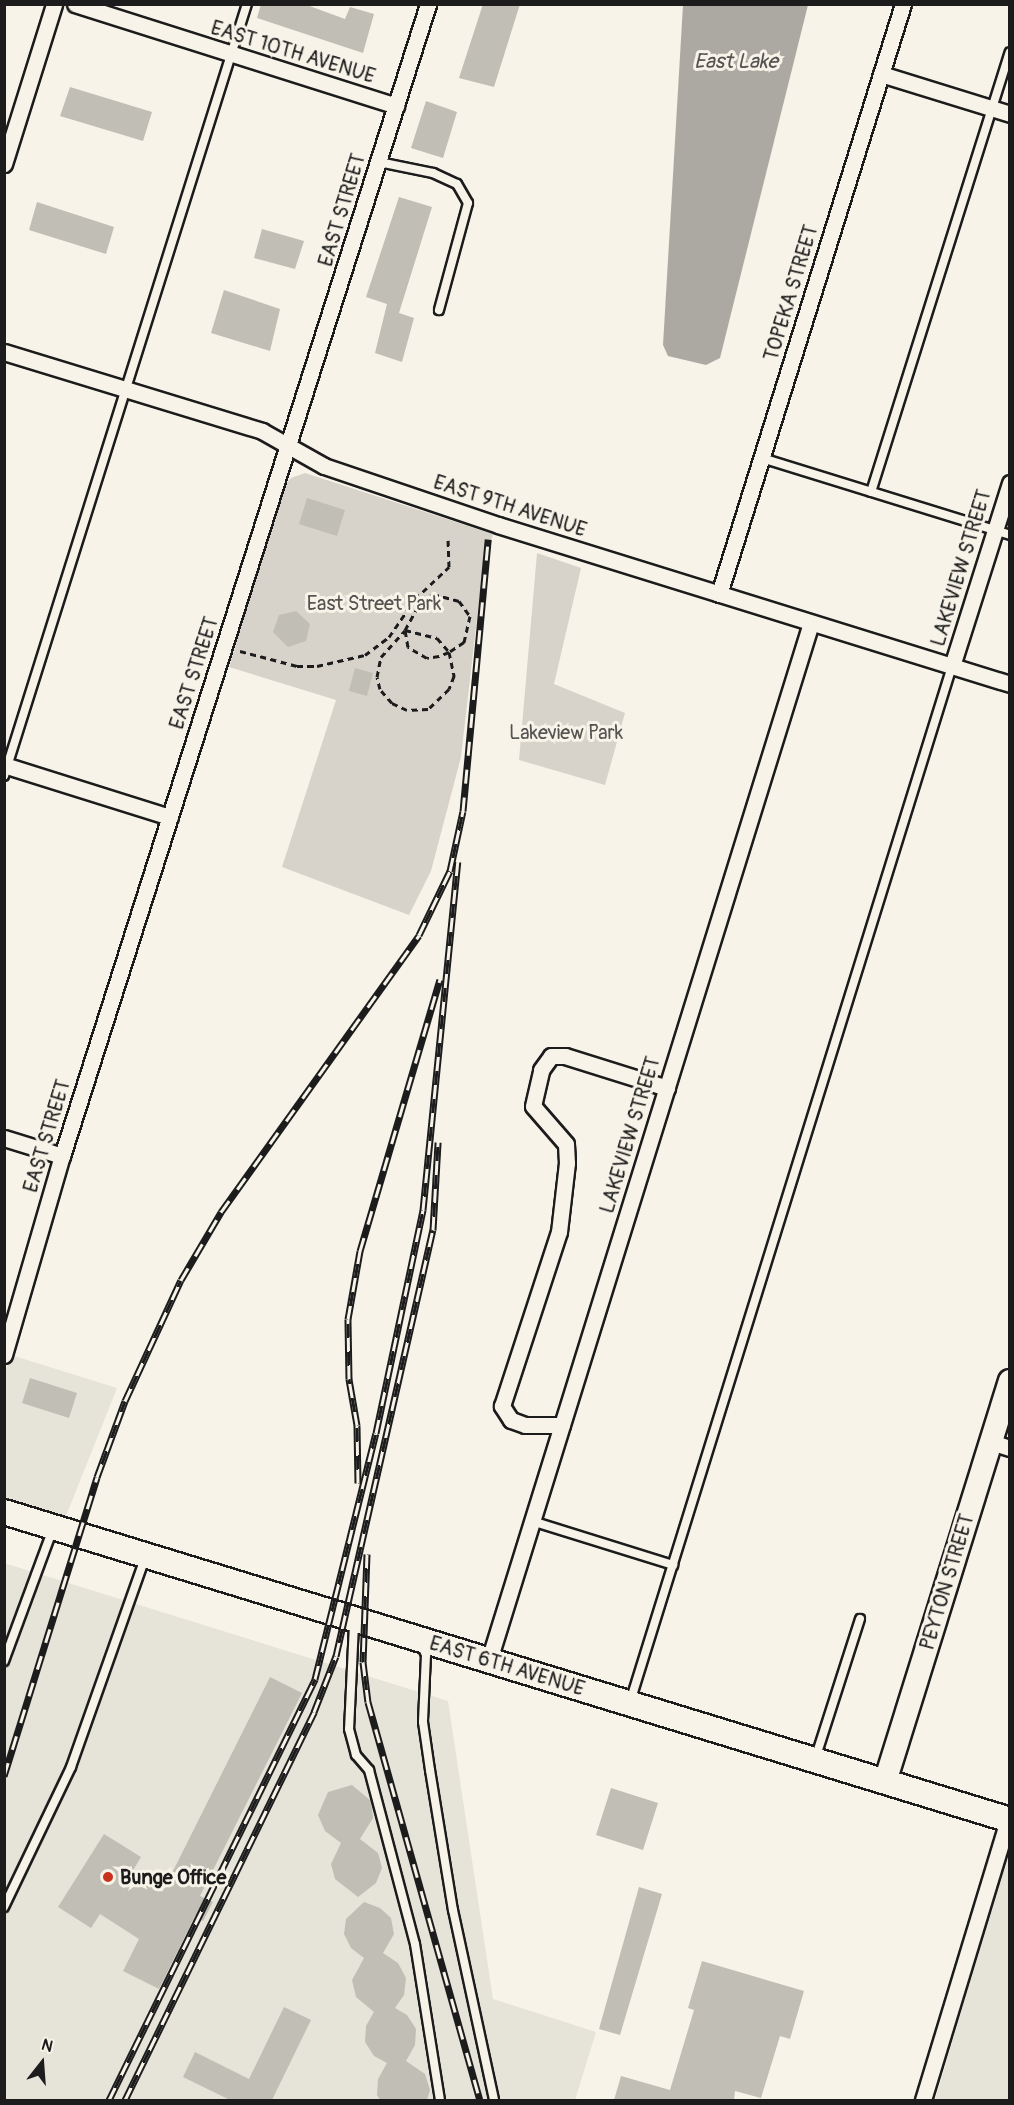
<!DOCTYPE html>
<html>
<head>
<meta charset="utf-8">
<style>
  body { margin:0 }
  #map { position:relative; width:1014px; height:2105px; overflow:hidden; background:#f7f3e8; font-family:Pangolin,sans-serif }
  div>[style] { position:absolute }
  .built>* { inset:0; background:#e6e3d9 }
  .green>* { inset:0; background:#d7d3cb }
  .water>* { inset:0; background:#aca9a2 }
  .building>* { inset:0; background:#c0beb5 }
  .path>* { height:3px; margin-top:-1.5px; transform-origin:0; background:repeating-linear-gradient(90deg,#1c1c1c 0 6px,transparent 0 10.5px) }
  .roads { filter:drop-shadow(2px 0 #1c1c1c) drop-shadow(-2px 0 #1c1c1c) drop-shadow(0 2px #1c1c1c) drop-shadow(0 -2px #1c1c1c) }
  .lane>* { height:8px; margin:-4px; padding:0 4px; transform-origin:4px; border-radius:4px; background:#f7f3e8 }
  .street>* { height:15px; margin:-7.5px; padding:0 7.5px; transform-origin:7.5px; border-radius:7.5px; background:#f7f3e8 }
  .secondary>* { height:22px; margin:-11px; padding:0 11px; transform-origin:11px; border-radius:11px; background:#f7f3e8 }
  .primary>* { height:24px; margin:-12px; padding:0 12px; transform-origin:12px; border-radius:12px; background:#f7f3e8 }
  .rail>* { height:7px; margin-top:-3.5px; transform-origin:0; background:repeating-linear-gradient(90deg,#f7f3e8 0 14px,#1c1c1c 0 28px); box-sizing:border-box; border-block:2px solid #1c1c1c }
  .dots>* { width:16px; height:16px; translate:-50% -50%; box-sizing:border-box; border:3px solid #f7f3e8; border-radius:50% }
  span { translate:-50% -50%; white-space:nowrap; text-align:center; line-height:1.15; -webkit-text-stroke:6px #f7f3e8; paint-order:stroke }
  .street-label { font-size:20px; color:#1c1c1c }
  .park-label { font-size:20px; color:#545351 }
  .poi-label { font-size:20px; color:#1c1c1c; font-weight:700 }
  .left { translate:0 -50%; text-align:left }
  .water-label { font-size:21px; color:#565452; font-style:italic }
  .frame { position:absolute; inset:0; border:6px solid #1c1c1c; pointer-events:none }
  .north { position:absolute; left:12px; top:2033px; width:60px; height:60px; -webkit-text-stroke:4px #f7f3e8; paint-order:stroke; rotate:17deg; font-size:16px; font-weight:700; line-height:24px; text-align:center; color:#1c1c1c }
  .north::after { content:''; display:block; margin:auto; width:21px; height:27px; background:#1c1c1c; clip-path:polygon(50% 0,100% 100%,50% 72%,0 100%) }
</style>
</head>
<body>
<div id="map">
  <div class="built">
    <i style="clip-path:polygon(11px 1355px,117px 1388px,66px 1516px,5px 1497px,4px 1376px)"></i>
    <i style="clip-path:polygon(4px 1563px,448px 1701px,493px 1999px,596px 2032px,575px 2100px,5px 2100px)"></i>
    <i style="clip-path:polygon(1008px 1856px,1009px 2100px,935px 2100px,1007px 1856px)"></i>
  </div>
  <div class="green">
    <i style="clip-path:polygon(305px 473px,493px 534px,482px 575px,461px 757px,431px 871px,409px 915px,282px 867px,336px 700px,229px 667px,284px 486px,291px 478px)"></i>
    <i style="clip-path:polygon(537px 553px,581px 568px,554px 684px,625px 713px,605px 785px,519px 760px)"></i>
  </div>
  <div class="water">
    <i style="clip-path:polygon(683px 5px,808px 5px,720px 358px,706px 365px,668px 356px,663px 345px)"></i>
  </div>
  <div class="building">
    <i style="clip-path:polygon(261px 4px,304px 4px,345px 19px,350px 7px,374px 14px,363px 53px,257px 18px)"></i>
    <i style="clip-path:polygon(483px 4px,520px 4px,494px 87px,459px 78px)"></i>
    <i style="clip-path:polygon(70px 87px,152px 112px,143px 141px,60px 116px)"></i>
    <i style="clip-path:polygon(426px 101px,457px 112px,443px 158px,411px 148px)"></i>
    <i style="clip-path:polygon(399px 197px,432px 207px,399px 313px,414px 318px,402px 362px,375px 353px,387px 304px,366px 297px)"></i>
    <i style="clip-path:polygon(37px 202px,114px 227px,106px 254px,29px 230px)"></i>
    <i style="clip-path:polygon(262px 229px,304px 241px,295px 269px,254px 258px)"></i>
    <i style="clip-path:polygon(224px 290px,280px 309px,270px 351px,211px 333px)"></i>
    <i style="clip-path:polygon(307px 498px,345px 510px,337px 536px,299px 524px)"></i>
    <i style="clip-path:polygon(296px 611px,310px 624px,306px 641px,288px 647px,273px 632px,279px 615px)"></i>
    <i style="clip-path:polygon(355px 668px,373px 673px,367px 696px,349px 691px)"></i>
    <i style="clip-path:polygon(30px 1378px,77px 1393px,69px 1418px,22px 1403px)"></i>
    <i style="clip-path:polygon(270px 1677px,302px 1693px,200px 1896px,213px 1902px,203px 1921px,195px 1916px,159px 1989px,123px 1971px,139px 1939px,100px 1914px,91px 1928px,58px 1907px,104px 1834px,141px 1857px,132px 1872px,163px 1891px)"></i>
    <i style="clip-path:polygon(352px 1785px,371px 1801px,373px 1818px,360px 1839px,378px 1853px,382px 1868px,376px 1883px,358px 1897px,335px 1879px,331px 1864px,341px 1843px,325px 1831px,318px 1815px,328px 1792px)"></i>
    <i style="clip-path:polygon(611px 1788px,658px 1803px,643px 1850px,596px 1835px)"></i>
    <i style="clip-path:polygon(639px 1887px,662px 1894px,620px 2035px,599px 2029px)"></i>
    <i style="clip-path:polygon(364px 1902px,380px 1908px,391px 1918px,394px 1934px,383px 1953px,398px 1963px,406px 1978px,404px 1995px,395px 2008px,407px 2015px,416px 2029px,415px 2045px,406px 2061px,425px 2074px,430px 2090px,427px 2100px,380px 2100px,377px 2095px,378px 2079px,387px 2063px,374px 2056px,365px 2042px,366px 2026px,374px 2012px,356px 1997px,352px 1980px,364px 1958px,351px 1948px,344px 1934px,346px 1919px)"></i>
    <i style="clip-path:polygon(702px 1961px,804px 1991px,790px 2039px,780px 2036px,761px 2098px,735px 2091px,734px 2100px,614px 2100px,621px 2076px,670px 2090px,694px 2010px,688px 2008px)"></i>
    <i style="clip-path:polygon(284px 2007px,311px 2020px,272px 2100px,230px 2100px,183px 2077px,195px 2052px,249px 2079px)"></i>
  </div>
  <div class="path">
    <i style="left:405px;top:630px;width:33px;rotate:14deg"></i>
    <i style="left:437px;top:638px;width:18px;rotate:49deg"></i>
    <i style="left:449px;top:652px;width:25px;rotate:78deg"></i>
    <i style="left:454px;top:676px;width:14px;rotate:111deg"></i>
    <i style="left:449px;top:689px;width:29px;rotate:136deg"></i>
    <i style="left:428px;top:709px;width:21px;rotate:177deg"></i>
    <i style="left:407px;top:710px;width:17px;rotate:-155deg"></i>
    <i style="left:392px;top:703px;width:18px;rotate:-131deg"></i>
    <i style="left:380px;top:689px;width:12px;rotate:-104deg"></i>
    <i style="left:377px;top:677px;width:20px;rotate:-79deg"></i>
    <i style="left:381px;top:657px;width:36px;rotate:-48deg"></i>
    <i style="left:405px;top:630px;width:33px;rotate:-61deg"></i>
    <i style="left:421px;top:601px;width:14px;rotate:-30deg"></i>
    <i style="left:433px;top:594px;width:27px;rotate:15deg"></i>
    <i style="left:459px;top:601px;width:19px;rotate:54deg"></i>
    <i style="left:470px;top:616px;width:27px;rotate:103deg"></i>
    <i style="left:464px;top:642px;width:18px;rotate:146deg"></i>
    <i style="left:449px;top:652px;width:11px;rotate:158deg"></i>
    <i style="left:439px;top:656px;width:12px;rotate:171deg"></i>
    <i style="left:427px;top:658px;width:22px;rotate:-150deg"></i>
    <i style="left:408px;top:647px;width:17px;rotate:-100deg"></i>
    <i style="left:240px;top:651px;width:59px;rotate:14.7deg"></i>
    <i style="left:297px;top:666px;width:20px"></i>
    <i style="left:317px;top:666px;width:49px;rotate:-12.9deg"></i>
    <i style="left:365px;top:655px;width:30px;rotate:-37deg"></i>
    <i style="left:389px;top:637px;width:46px;rotate:-55.6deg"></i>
    <i style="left:415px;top:599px;width:47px;rotate:-43.3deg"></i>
    <i style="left:449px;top:567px;width:27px;rotate:-92deg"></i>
  </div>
  <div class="roads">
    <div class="lane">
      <i style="left:379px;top:162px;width:55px;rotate:11.5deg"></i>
      <i style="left:433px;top:173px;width:26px;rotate:25deg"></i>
      <i style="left:457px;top:184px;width:22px;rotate:60deg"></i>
      <i style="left:468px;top:203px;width:111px;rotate:105.2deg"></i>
      <i style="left:762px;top:458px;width:260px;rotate:17.2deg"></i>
      <i style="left:871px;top:492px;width:461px;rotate:-72.5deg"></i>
      <i style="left:4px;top:776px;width:809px;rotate:-72.53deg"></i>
      <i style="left:532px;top:1521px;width:148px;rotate:17.3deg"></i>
      <i style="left:354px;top:1624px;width:105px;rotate:92.7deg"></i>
      <i style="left:349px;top:1729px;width:27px;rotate:75deg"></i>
      <i style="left:356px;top:1755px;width:20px;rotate:49deg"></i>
      <i style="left:369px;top:1770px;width:180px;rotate:75.2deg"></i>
      <i style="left:415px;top:1944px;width:158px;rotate:80.9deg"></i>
      <i style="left:422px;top:1646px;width:10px;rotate:66deg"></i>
      <i style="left:426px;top:1655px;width:67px;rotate:92.6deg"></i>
      <i style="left:423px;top:1722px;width:49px;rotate:81.7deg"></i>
      <i style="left:430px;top:1770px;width:142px;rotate:80.7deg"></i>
      <i style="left:453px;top:1910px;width:194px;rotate:77.8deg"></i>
      <i style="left:4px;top:1661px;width:139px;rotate:-69.7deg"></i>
      <i style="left:630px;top:1702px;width:1085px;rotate:-72.73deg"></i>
      <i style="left:816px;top:1756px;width:144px;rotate:-72.2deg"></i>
      <i style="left:4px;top:1907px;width:155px;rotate:-64.4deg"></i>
      <i style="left:71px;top:1767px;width:222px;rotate:-70.5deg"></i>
    </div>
    <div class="street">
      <i style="left:75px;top:4px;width:337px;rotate:17.6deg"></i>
      <i style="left:881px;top:74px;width:135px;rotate:17.2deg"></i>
      <i style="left:4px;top:164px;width:168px;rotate:-72.6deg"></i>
      <i style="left:4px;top:352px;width:270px;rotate:17deg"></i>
      <i style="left:262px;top:431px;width:71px;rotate:29.4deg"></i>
      <i style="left:324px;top:466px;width:184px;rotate:18.7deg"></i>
      <i style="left:498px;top:525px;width:536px;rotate:17.25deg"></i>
      <i style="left:719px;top:594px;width:618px;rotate:-72.68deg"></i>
      <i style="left:952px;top:666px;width:192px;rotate:-72.4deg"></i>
      <i style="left:4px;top:765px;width:174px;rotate:17.4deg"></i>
      <i style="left:4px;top:1138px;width:61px;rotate:17.2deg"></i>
      <i style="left:4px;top:1355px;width:207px;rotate:-73.8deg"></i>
      <i style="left:62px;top:1156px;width:1209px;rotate:-72.37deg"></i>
      <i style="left:562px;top:1425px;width:37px;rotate:180deg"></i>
      <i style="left:525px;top:1425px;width:15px;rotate:-160deg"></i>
      <i style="left:511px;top:1420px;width:17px;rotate:-123deg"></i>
      <i style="left:502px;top:1406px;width:183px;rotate:-71.9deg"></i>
      <i style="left:559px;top:1232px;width:69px;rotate:-83.4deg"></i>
      <i style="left:567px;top:1163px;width:19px;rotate:-93deg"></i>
      <i style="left:566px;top:1144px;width:50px;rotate:-131deg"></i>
      <i style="left:533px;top:1106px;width:37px;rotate:-77deg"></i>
      <i style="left:541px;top:1070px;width:17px;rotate:-54deg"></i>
      <i style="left:551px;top:1056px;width:14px"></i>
      <i style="left:565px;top:1056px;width:107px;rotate:17.4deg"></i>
      <i style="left:991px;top:1442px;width:20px;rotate:18deg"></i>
      <i style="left:489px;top:1660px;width:1086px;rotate:-72.75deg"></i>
      <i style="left:923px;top:2100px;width:293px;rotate:-73.1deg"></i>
    </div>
    <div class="secondary">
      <i style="left:885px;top:1782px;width:420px;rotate:-72.7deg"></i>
    </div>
    <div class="primary">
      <i style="left:4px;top:1512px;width:1052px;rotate:17.02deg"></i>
    </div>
  </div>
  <div class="rail">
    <i style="left:358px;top:1483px;width:58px;rotate:-91deg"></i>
    <i style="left:357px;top:1425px;width:47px;rotate:-99.9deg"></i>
    <i style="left:349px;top:1379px;width:60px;rotate:-91deg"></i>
    <i style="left:348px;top:1319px;width:69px;rotate:-80deg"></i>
    <i style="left:360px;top:1251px;width:283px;rotate:-73.6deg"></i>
    <i style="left:367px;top:1554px;width:108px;rotate:92.1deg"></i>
    <i style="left:363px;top:1662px;width:40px;rotate:82.9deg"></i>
    <i style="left:368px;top:1702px;width:413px;rotate:74.3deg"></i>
    <i style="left:4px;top:1776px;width:313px;rotate:-72.7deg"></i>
    <i style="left:97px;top:1477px;width:81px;rotate:-69.8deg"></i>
    <i style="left:125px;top:1401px;width:133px;rotate:-65.2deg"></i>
    <i style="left:181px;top:1280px;width:79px;rotate:-59.5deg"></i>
    <i style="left:221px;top:1212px;width:340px;rotate:-54.4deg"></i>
    <i style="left:419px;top:935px;width:71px;rotate:-64.2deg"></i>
    <i style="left:450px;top:871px;width:61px;rotate:-77.8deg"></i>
    <i style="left:463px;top:811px;width:273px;rotate:-84.7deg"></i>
    <i style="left:109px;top:2100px;width:469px;rotate:-63.9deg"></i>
    <i style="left:315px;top:1679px;width:253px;rotate:-76.1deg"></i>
    <i style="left:376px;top:1433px;width:228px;rotate:-78.1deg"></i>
    <i style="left:423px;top:1210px;width:350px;rotate:-84.3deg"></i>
    <i style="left:125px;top:2100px;width:432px;rotate:-64deg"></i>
    <i style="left:314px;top:1712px;width:60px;rotate:-68.6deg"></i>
    <i style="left:336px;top:1656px;width:437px;rotate:-77.2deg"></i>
    <i style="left:433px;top:1230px;width:88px;rotate:-86.7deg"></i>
  </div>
  <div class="dots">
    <i style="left:108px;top:1877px;background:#c8321e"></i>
  </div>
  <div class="street-label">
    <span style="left:293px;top:52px;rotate:17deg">EAST 10TH AVENUE</span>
    <span style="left:342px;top:210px;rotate:-73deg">EAST STREET</span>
    <span style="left:791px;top:293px;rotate:-73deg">TOPEKA STREET</span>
    <span style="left:510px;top:506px;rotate:18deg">EAST 9TH AVENUE</span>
    <span style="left:961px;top:568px;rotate:-73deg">LAKEVIEW STREET</span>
    <span style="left:194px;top:673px;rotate:-72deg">EAST STREET</span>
    <span style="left:630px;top:1135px;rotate:-73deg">LAKEVIEW STREET</span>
    <span style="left:47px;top:1136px;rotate:-73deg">EAST STREET</span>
    <span style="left:947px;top:1582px;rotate:-73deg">PEYTON STREET</span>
    <span style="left:507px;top:1666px;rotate:17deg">EAST 6TH AVENUE</span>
  </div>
  <div class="park-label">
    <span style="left:374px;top:603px">East Street Park</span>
    <span style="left:566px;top:732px">Lakeview Park</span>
  </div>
  <div class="poi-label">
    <span class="left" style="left:120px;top:1877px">Bunge Office</span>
  </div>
  <div class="water-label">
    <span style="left:736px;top:62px">East Lake</span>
  </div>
  <div class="frame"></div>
  <div class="north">N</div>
</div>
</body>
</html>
